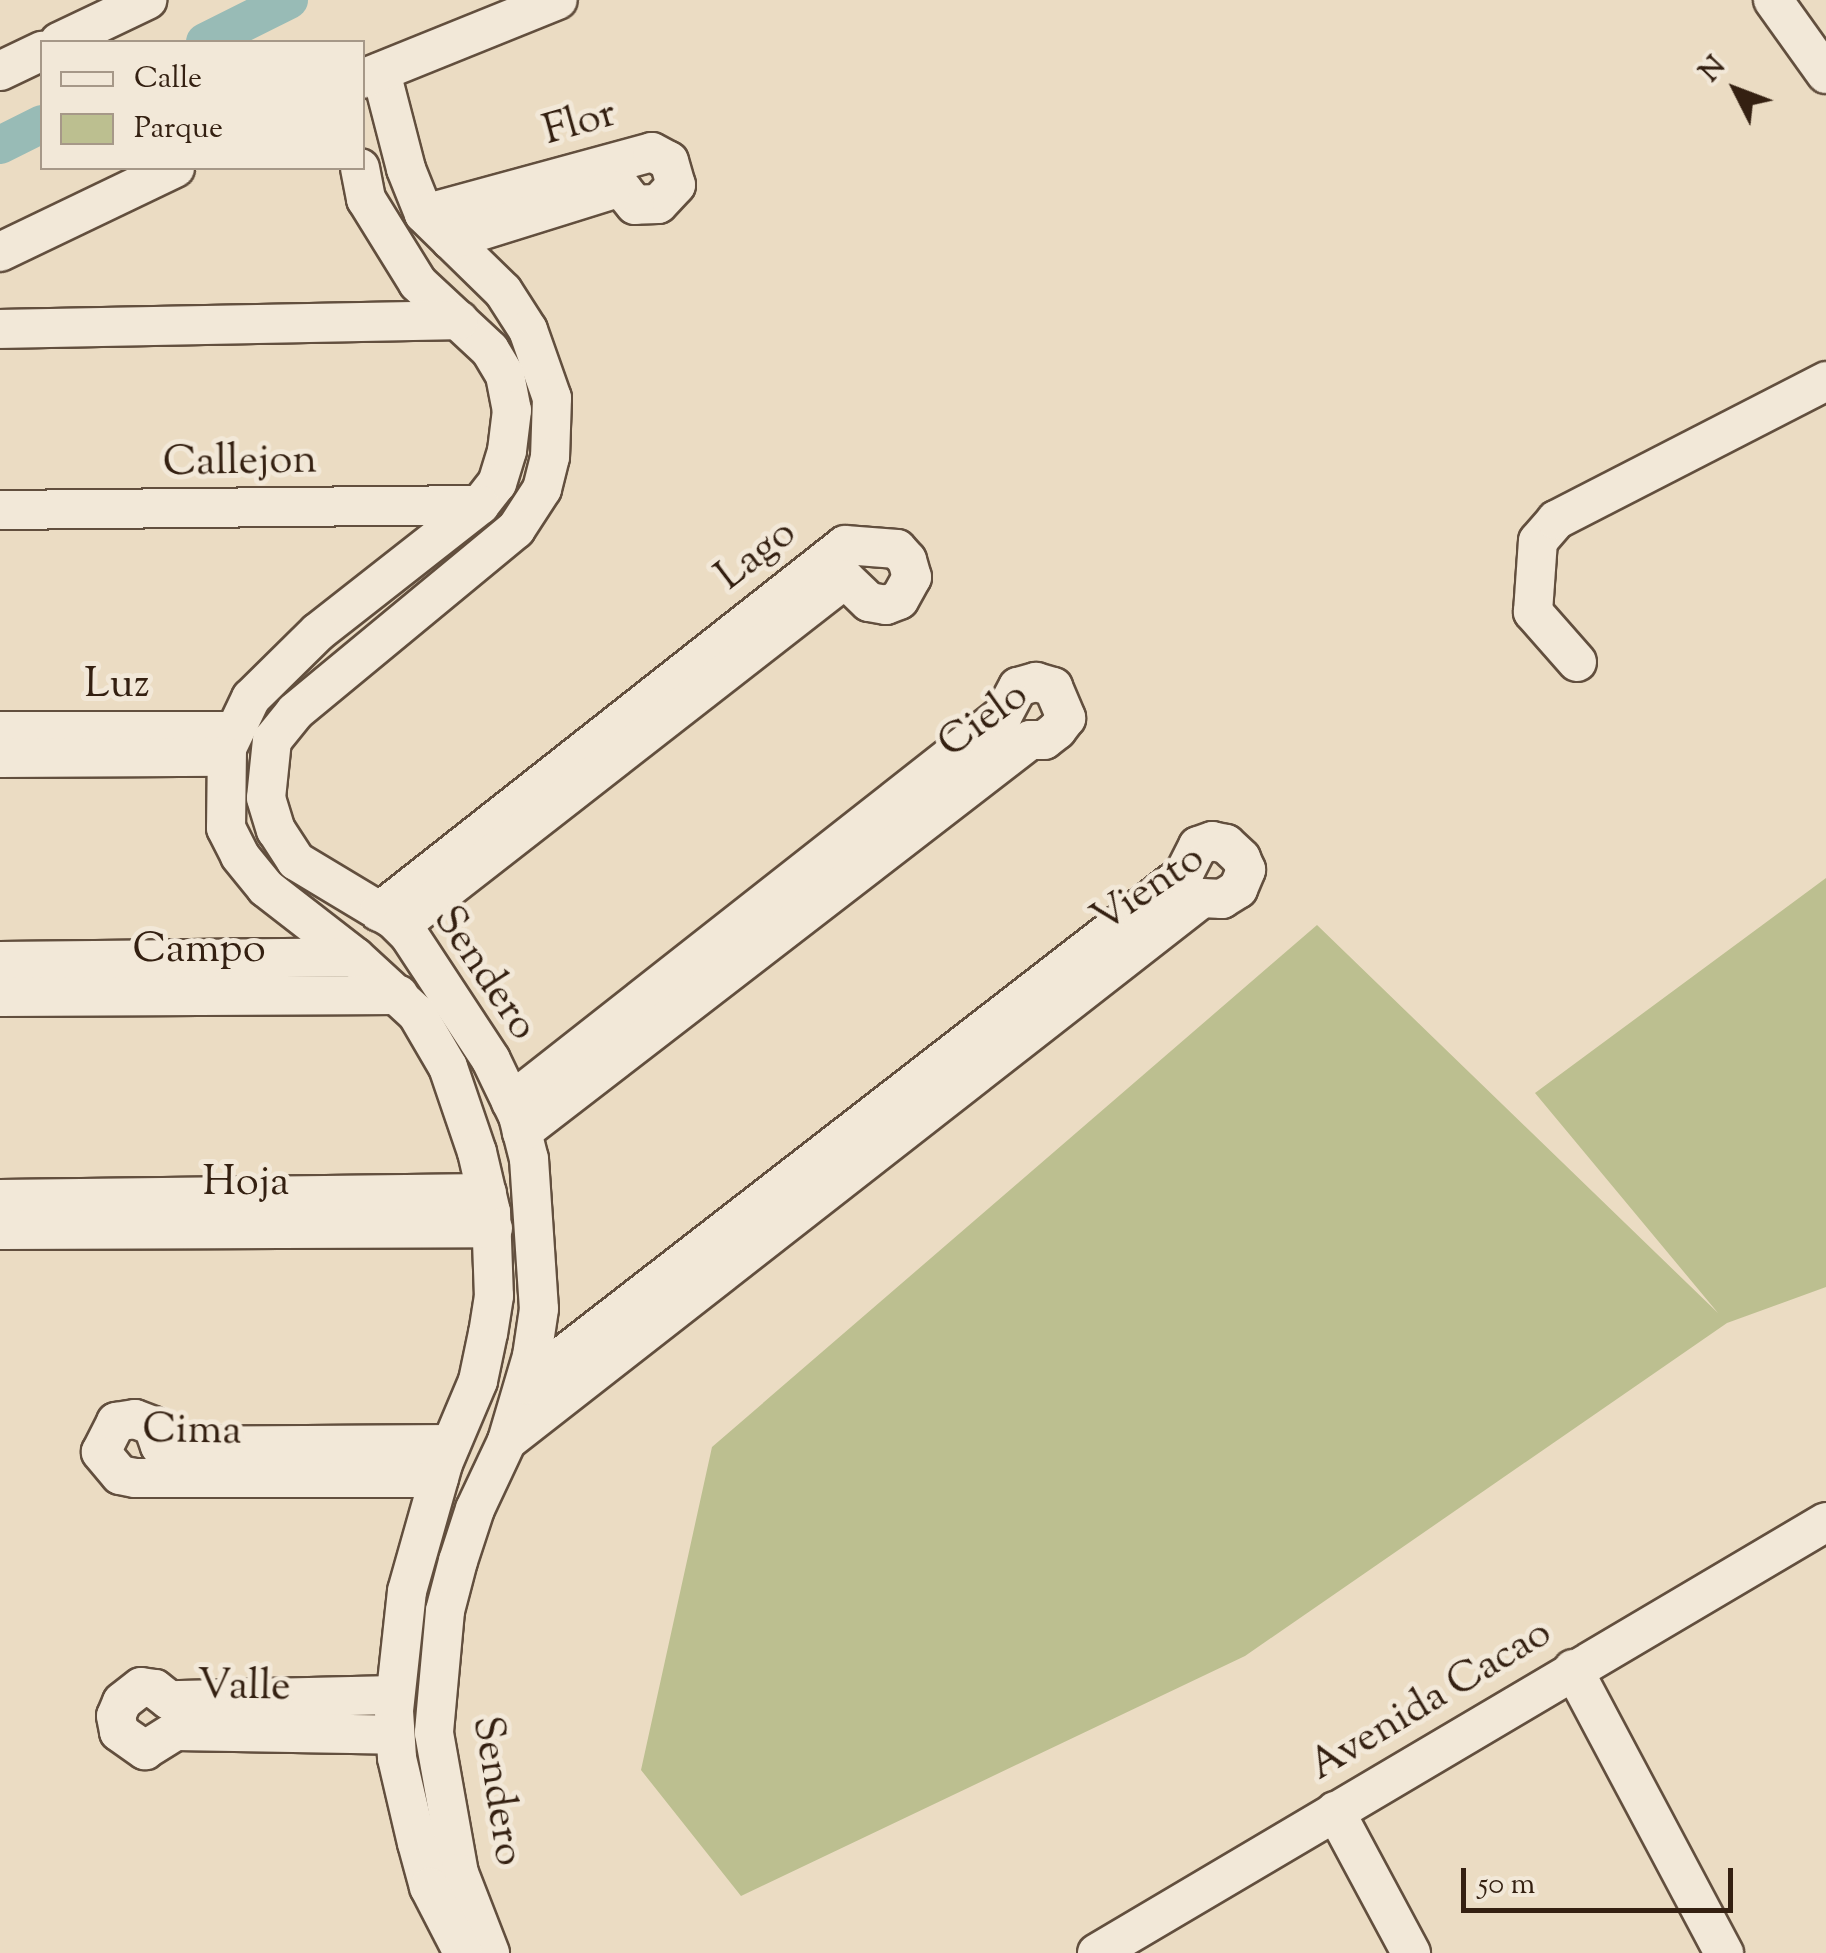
<!DOCTYPE html>
<html>
<head>
<meta charset="utf-8">
<style>
  body { margin:0 }
  #map { position:relative; width:1826px; height:1953px; overflow:hidden; background:#ebdcc3; font-family:"Sorts Mill Goudy",serif }
  div>[style] { position:absolute }
  .green>* { inset:0; background:#bcbf90 }
  .canal>* { height:38px; margin:-19px; padding:0 19px; transform-origin:19px; border-radius:19px; background:#98bbb6 }
  .roads { filter:drop-shadow(2px 0 #624f3e) drop-shadow(-2px 0 #624f3e) drop-shadow(0 2px #624f3e) drop-shadow(0 -2px #624f3e) }
  .street>* { height:38px; margin:-19px; padding:0 19px; transform-origin:19px; border-radius:19px; background:#f2e8d8 }
  span { translate:-50% -50%; white-space:nowrap; text-align:center; line-height:1.15; -webkit-text-stroke:10px #f2e8d8; paint-order:stroke }
  .street-label { font-size:42px; color:#342011 }
  .legend { position:absolute; left:40px; top:40px; width:325px; height:130px; box-sizing:border-box; background:#f2e8d8; border:2px solid #a69888; margin:0; padding:12px 18px; list-style:none; font-size:30px; color:#342011 }
  .legend li { display:flex; align-items:center; gap:20px; height:50px }
  .legend b { width:50px; border:2px solid #a69888 }
  .north { position:absolute; left:1686px; top:40px; width:100px; height:100px; -webkit-text-stroke:8px #f2e8d8; paint-order:stroke; rotate:312deg; font-size:28px; font-weight:700; line-height:40px; text-align:center; color:#342011 }
  .north::after { content:''; display:block; margin:auto; width:35px; height:45px; background:#342011; clip-path:polygon(50% 0,100% 100%,50% 72%,0 100%) }
  .scale { position:absolute; left:1461px; top:1868px; width:272px; height:45px; box-sizing:border-box; border:5px solid #342011; border-top:0; padding-left:12px; font-size:30px; line-height:35px; white-space:nowrap; color:#342011; -webkit-text-stroke:8px #f2e8d8; paint-order:stroke }
</style>
</head>
<body>
<div id="map">
  <div class="green">
    <i style="clip-path:polygon(1826px 878px,1826px 1287px,1727px 1323px,1245px 1656px,741px 1896px,641px 1770px,712px 1447px,1317px 925px,1718px 1313px,1535px 1093px)"></i>
  </div>
  <div class="canal">
    <i style="left:205px;top:42px;width:94px;rotate:-26.6deg"></i>
    <i style="left:0;top:145px;width:47px;rotate:-26.6deg"></i>
  </div>
  <div class="roads">
    <div class="street">
      <i style="left:1773px;top:0;width:91px;rotate:54.4deg"></i>
      <i style="left:59px;top:42px;width:98px;rotate:-25.5deg"></i>
      <i style="left:0;top:71px;width:47px;rotate:-25.5deg"></i>
      <i style="left:381px;top:72px;width:100px;rotate:75.5deg"></i>
      <i style="left:406px;top:169px;width:48px;rotate:68.2deg"></i>
      <i style="left:424px;top:214px;width:110px;rotate:44.3deg"></i>
      <i style="left:503px;top:291px;width:46px;rotate:57.3deg"></i>
      <i style="left:528px;top:330px;width:72px;rotate:70.6deg"></i>
      <i style="left:552px;top:398px;width:59px;rotate:91.9deg"></i>
      <i style="left:550px;top:457px;width:33px;rotate:104deg"></i>
      <i style="left:542px;top:489px;width:48px;rotate:123deg"></i>
      <i style="left:516px;top:529px;width:287px;rotate:140.4deg"></i>
      <i style="left:295px;top:712px;width:36px;rotate:129deg"></i>
      <i style="left:272px;top:740px;width:58px;rotate:95.9deg"></i>
      <i style="left:266px;top:798px;width:34px;rotate:73deg"></i>
      <i style="left:276px;top:830px;width:37px;rotate:57deg"></i>
      <i style="left:296px;top:861px;width:114px;rotate:31deg"></i>
      <i style="left:394px;top:920px;width:21px;rotate:45deg"></i>
      <i style="left:409px;top:935px;width:149px;rotate:56.7deg"></i>
      <i style="left:491px;top:1060px;width:62px;rotate:64.3deg"></i>
      <i style="left:518px;top:1116px;width:44px;rotate:75.7deg"></i>
      <i style="left:529px;top:1159px;width:150px;rotate:86.2deg"></i>
      <i style="left:539px;top:1309px;width:48px;rotate:98.5deg"></i>
      <i style="left:532px;top:1356px;width:89px;rotate:106.4deg"></i>
      <i style="left:507px;top:1441px;width:75px;rotate:115.2deg"></i>
      <i style="left:475px;top:1509px;width:55px;rotate:108.1deg"></i>
      <i style="left:458px;top:1561px;width:52px;rotate:104.6deg"></i>
      <i style="left:445px;top:1611px;width:122px;rotate:95.2deg"></i>
      <i style="left:434px;top:1733px;width:142px;rotate:79.9deg"></i>
      <i style="left:459px;top:1873px;width:86px;rotate:68.8deg"></i>
      <i style="left:362px;top:79px;width:211px;rotate:-22deg"></i>
      <i style="left:360px;top:168px;width:32px;rotate:79deg"></i>
      <i style="left:366px;top:199px;width:99px;rotate:58.2deg"></i>
      <i style="left:418px;top:283px;width:98px;rotate:42.9deg"></i>
      <i style="left:490px;top:350px;width:29px;rotate:59deg"></i>
      <i style="left:505px;top:375px;width:36px;rotate:79deg"></i>
      <i style="left:512px;top:410px;width:41px;rotate:97deg"></i>
      <i style="left:507px;top:451px;width:34px;rotate:107deg"></i>
      <i style="left:497px;top:483px;width:28px;rotate:128deg"></i>
      <i style="left:480px;top:505px;width:206px;rotate:141.9deg"></i>
      <i style="left:318px;top:632px;width:94px;rotate:135.4deg"></i>
      <i style="left:251px;top:698px;width:55px;rotate:115.6deg"></i>
      <i style="left:227px;top:748px;width:80px;rotate:90.7deg"></i>
      <i style="left:226px;top:828px;width:31px;rotate:63deg"></i>
      <i style="left:240px;top:856px;width:41px;rotate:50.9deg"></i>
      <i style="left:266px;top:888px;width:113px;rotate:37.8deg"></i>
      <i style="left:355px;top:957px;width:84px;rotate:42.6deg"></i>
      <i style="left:417px;top:1014px;width:61px;rotate:59.7deg"></i>
      <i style="left:448px;top:1067px;width:90px;rotate:71.2deg"></i>
      <i style="left:477px;top:1152px;width:62px;rotate:76.9deg"></i>
      <i style="left:491px;top:1212px;width:84px;rotate:88deg"></i>
      <i style="left:494px;top:1296px;width:37px;rotate:99deg"></i>
      <i style="left:488px;top:1333px;width:49px;rotate:101.8deg"></i>
      <i style="left:478px;top:1381px;width:90px;rotate:112.9deg"></i>
      <i style="left:443px;top:1464px;width:132px;rotate:105.8deg"></i>
      <i style="left:407px;top:1591px;width:121px;rotate:96.2deg"></i>
      <i style="left:394px;top:1711px;width:47px;rotate:86.3deg"></i>
      <i style="left:397px;top:1758px;width:87px;rotate:76.8deg"></i>
      <i style="left:417px;top:1843px;width:46px;rotate:74.7deg"></i>
      <i style="left:429px;top:1887px;width:74px;rotate:62.7deg"></i>
      <i style="left:424px;top:214px;width:236px;rotate:-15.2deg"></i>
      <i style="left:652px;top:152px;width:19px;rotate:28deg"></i>
      <i style="left:669px;top:161px;width:25px;rotate:74deg"></i>
      <i style="left:676px;top:185px;width:26px;rotate:133deg"></i>
      <i style="left:658px;top:204px;width:23px;rotate:178deg"></i>
      <i style="left:635px;top:205px;width:19px;rotate:-129deg"></i>
      <i style="left:623px;top:190px;width:12px;rotate:180deg"></i>
      <i style="left:611px;top:190px;width:168px;rotate:162.6deg"></i>
      <i style="left:0;top:252px;width:194px;rotate:-25.6deg"></i>
      <i style="left:0;top:329px;width:459px;rotate:-1.1deg"></i>
      <i style="left:0;top:510px;width:480px;rotate:-0.6deg"></i>
      <i style="left:1577px;top:662px;width:67px;rotate:-131.3deg"></i>
      <i style="left:1533px;top:612px;width:71px;rotate:-86deg"></i>
      <i style="left:1538px;top:541px;width:28px;rotate:-49deg"></i>
      <i style="left:1556px;top:520px;width:304px;rotate:-27.2deg"></i>
      <i style="left:0;top:731px;width:234px"></i>
      <i style="left:0;top:758px;width:226px;rotate:-0.3deg"></i>
      <i style="left:379px;top:912px;width:593px;rotate:-38.22deg"></i>
      <i style="left:845px;top:545px;width:52px;rotate:4.4deg"></i>
      <i style="left:897px;top:549px;width:15px;rotate:48deg"></i>
      <i style="left:907px;top:560px;width:18px;rotate:74deg"></i>
      <i style="left:912px;top:577px;width:26px;rotate:119deg"></i>
      <i style="left:899px;top:600px;width:14px;rotate:159deg"></i>
      <i style="left:886px;top:605px;width:17px;rotate:-170deg"></i>
      <i style="left:869px;top:602px;width:33px;rotate:-136deg"></i>
      <i style="left:845px;top:579px;width:564px;rotate:142.05deg"></i>
      <i style="left:0;top:961px;width:355px;rotate:-0.6deg"></i>
      <i style="left:0;top:997px;width:399px;rotate:-0.3deg"></i>
      <i style="left:511px;top:1102px;width:626px;rotate:-38.19deg"></i>
      <i style="left:1003px;top:715px;width:32px;rotate:-62deg"></i>
      <i style="left:1018px;top:687px;width:19px;rotate:-16deg"></i>
      <i style="left:1036px;top:682px;width:18px;rotate:16deg"></i>
      <i style="left:1053px;top:687px;width:34px;rotate:67deg"></i>
      <i style="left:1066px;top:718px;width:15px;rotate:127deg"></i>
      <i style="left:1057px;top:730px;width:16px;rotate:142deg"></i>
      <i style="left:1044px;top:740px;width:14px;rotate:180deg"></i>
      <i style="left:1030px;top:740px;width:642px;rotate:142.34deg"></i>
      <i style="left:0;top:1199px;width:487px;rotate:-0.7deg"></i>
      <i style="left:0;top:1230px;width:493px;rotate:-0.2deg"></i>
      <i style="left:507px;top:1441px;width:882px;rotate:-38deg"></i>
      <i style="left:1202px;top:898px;width:20px;rotate:3deg"></i>
      <i style="left:1222px;top:899px;width:19px;rotate:-32deg"></i>
      <i style="left:1238px;top:889px;width:21px;rotate:-67deg"></i>
      <i style="left:1246px;top:870px;width:13px;rotate:-113deg"></i>
      <i style="left:1241px;top:858px;width:21px;rotate:-137deg"></i>
      <i style="left:1226px;top:844px;width:14px;rotate:-168deg"></i>
      <i style="left:1212px;top:841px;width:15px;rotate:160deg"></i>
      <i style="left:1198px;top:846px;width:31px;rotate:117deg"></i>
      <i style="left:1184px;top:874px;width:834px;rotate:142.21deg"></i>
      <i style="left:439px;top:1478px;width:304px;rotate:180deg"></i>
      <i style="left:135px;top:1478px;width:15px;rotate:-169deg"></i>
      <i style="left:120px;top:1475px;width:30px;rotate:-130deg"></i>
      <i style="left:101px;top:1452px;width:34px;rotate:-63deg"></i>
      <i style="left:116px;top:1422px;width:19px;rotate:-9deg"></i>
      <i style="left:135px;top:1419px;width:19px;rotate:21deg"></i>
      <i style="left:153px;top:1426px;width:21px;rotate:71deg"></i>
      <i style="left:160px;top:1446px;width:291px;rotate:-0.4deg"></i>
      <i style="left:1573px;top:1669px;width:322px;rotate:62deg"></i>
      <i style="left:395px;top:1695px;width:226px;rotate:178.7deg"></i>
      <i style="left:169px;top:1700px;width:18px;rotate:-142deg"></i>
      <i style="left:155px;top:1689px;width:14px;rotate:-172deg"></i>
      <i style="left:141px;top:1687px;width:24px;rotate:142deg"></i>
      <i style="left:122px;top:1702px;width:15px;rotate:113deg"></i>
      <i style="left:116px;top:1716px;width:16px;rotate:79deg"></i>
      <i style="left:119px;top:1732px;width:32px;rotate:35deg"></i>
      <i style="left:145px;top:1750px;width:36px;rotate:-32deg"></i>
      <i style="left:176px;top:1731px;width:219px;rotate:1deg"></i>
      <i style="left:1335px;top:1811px;width:161px;rotate:61.8deg"></i>
      <i style="left:1097px;top:1953px;width:847px;rotate:-30.59deg"></i>
    </div>
  </div>
  <div class="street-label">
    <span style="left:580px;top:124px;rotate:-16deg">Flor</span>
    <span style="left:240px;top:463px;rotate:-1deg">Callejon</span>
    <span style="left:757px;top:556px;rotate:-38deg">Lago</span>
    <span style="left:117px;top:686px">Luz</span>
    <span style="left:984px;top:721px;rotate:-36deg">Cielo</span>
    <span style="left:1149px;top:890px;rotate:-34deg">Viento</span>
    <span style="left:199px;top:951px">Campo</span>
    <span style="left:484px;top:974px;rotate:56deg">Sendero</span>
    <span style="left:246px;top:1184px">Hoja</span>
    <span style="left:192px;top:1432px;rotate:1deg">Cima</span>
    <span style="left:244px;top:1688px;rotate:1deg">Valle</span>
    <span style="left:1431px;top:1701px;rotate:-31deg">Avenida Cacao</span>
    <span style="left:496px;top:1791px;rotate:81deg">Sendero</span>
  </div>
  <ul class="legend">
  <li><b style="height:12px;background:#f2e8d8"></b>Calle</li>
  <li><b style="height:28px;background:#bcbf90"></b>Parque</li>
  </ul>
  <div class="north">N</div>
  <div class="scale">50 m</div>
</div>
</body>
</html>
